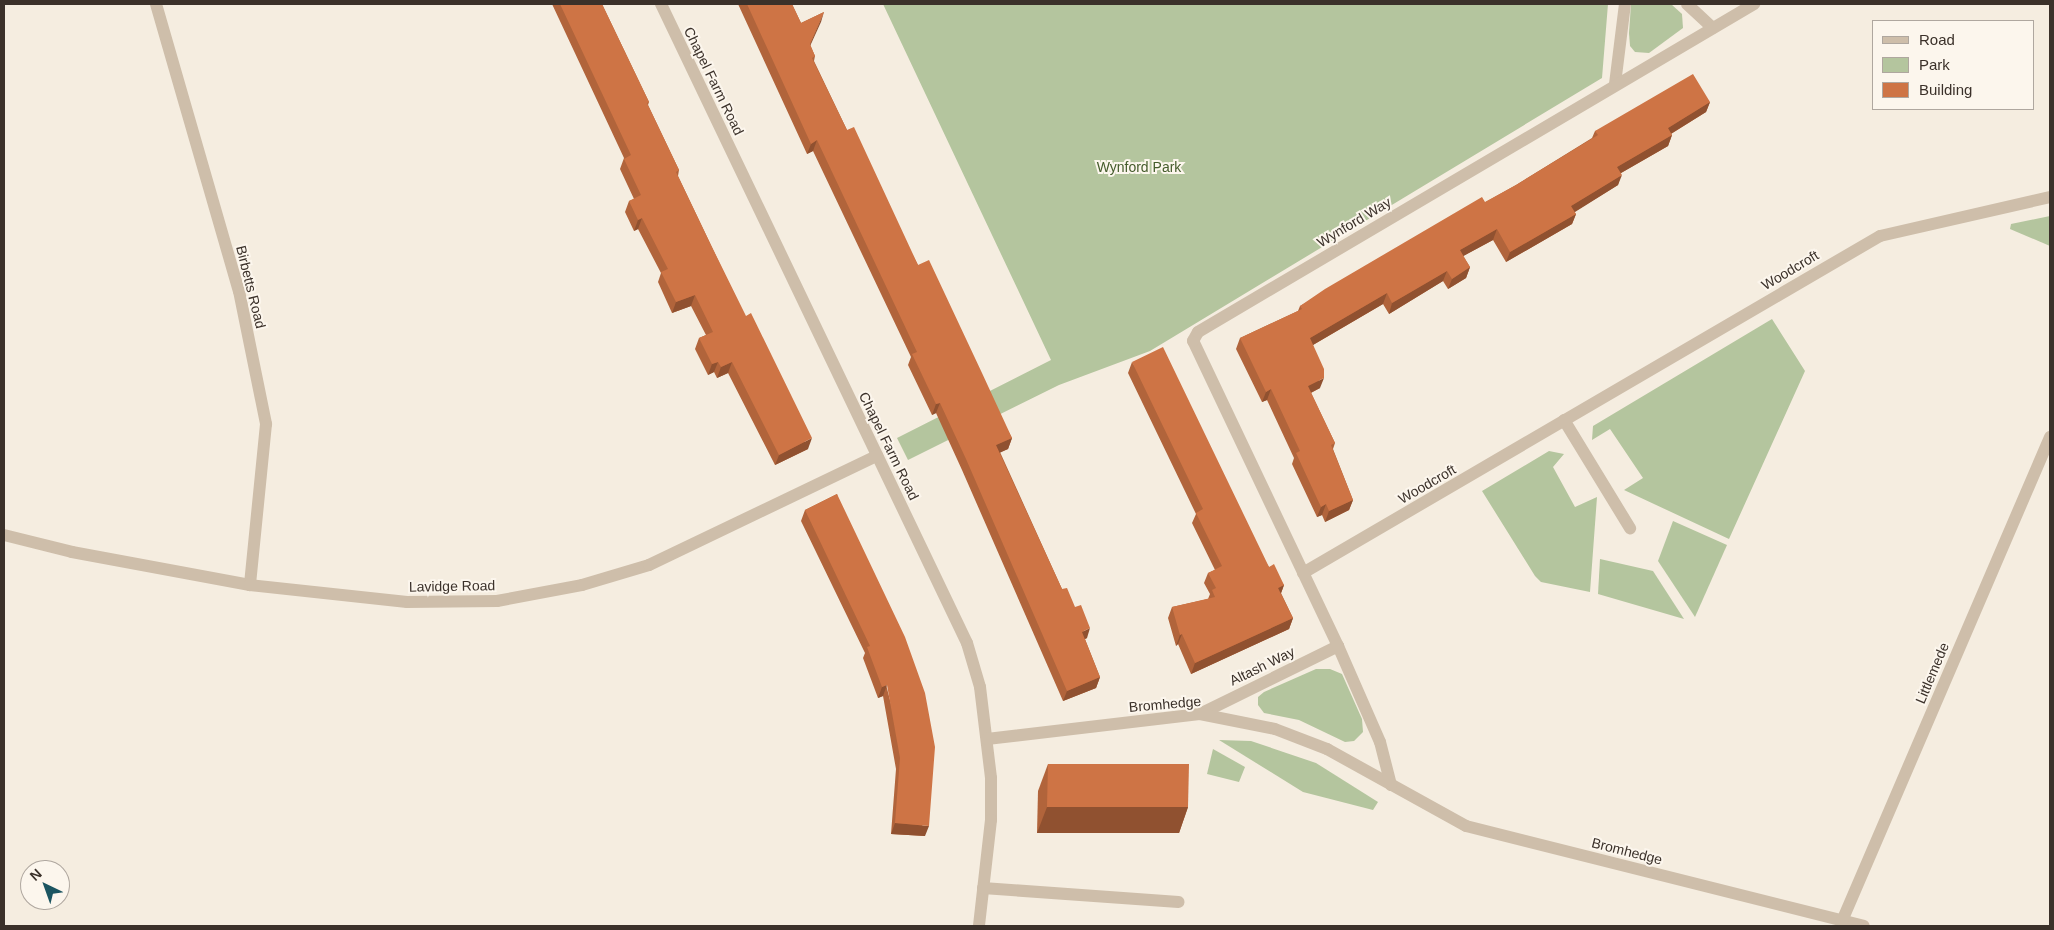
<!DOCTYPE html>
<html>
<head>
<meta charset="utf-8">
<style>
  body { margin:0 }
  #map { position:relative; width:2054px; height:930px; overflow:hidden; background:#f5ede0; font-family:Helvetica,sans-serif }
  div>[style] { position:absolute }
  .green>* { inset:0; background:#b4c59e }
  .minor>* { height:12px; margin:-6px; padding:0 6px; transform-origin:6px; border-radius:6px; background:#cebeaa }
  .wall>* { inset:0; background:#b1643b }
  .shaded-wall>* { inset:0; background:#905130 }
  .building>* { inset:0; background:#ce7445 }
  span { translate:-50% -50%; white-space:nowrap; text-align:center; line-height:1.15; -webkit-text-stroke:4px #fcf6ed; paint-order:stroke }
  .street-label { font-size:14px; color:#3b312a }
  .park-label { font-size:14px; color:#455c2c }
  .frame { position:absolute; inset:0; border:5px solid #3b312a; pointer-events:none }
  .legend { position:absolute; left:1872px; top:20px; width:162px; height:90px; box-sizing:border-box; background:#fcf6ed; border:1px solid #afa79f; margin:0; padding:6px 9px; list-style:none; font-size:15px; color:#3b312a }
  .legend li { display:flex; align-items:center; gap:10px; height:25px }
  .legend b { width:25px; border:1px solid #afa79f }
  .north { position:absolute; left:20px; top:860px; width:50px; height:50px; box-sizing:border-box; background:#fcf6ed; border:1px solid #afa79f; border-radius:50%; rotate:318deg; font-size:14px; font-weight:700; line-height:20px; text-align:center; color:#3b312a }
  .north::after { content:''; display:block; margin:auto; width:18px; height:22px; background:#1c5561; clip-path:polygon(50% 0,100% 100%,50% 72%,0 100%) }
</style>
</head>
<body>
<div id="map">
  <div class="green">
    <i style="clip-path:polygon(883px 4px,1608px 4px,1602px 78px,1150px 351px,1059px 385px,908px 460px,897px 438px,1051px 360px)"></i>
    <i style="clip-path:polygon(1631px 4px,1671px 4px,1682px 14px,1683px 28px,1649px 53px,1635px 52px,1630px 46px,1629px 33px)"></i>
    <i style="clip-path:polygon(2050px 216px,2050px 246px,2010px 229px,2011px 224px)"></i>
    <i style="clip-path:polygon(1772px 319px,1805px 371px,1729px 539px,1624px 490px,1643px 478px,1610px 429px,1592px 440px,1593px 426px)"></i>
    <i style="clip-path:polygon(1549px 451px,1564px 454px,1553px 467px,1575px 507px,1597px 497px,1590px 592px,1541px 582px,1535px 576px,1482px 491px)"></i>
    <i style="clip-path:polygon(1673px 521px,1727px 545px,1695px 617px,1658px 561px)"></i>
    <i style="clip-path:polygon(1600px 559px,1653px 571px,1684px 619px,1598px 594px)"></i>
    <i style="clip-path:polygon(1316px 669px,1330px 669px,1342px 674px,1362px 719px,1363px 732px,1354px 741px,1345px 742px,1299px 720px,1264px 713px,1258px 705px,1258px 697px,1264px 692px)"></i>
    <i style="clip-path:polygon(1219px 740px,1251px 741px,1316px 763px,1378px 802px,1373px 810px,1303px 792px)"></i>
    <i style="clip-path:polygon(1213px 749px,1245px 767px,1239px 782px,1207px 774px)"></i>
  </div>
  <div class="minor">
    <i style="left:156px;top:4px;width:299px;rotate:73.9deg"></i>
    <i style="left:239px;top:291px;width:136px;rotate:78.5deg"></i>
    <i style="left:266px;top:424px;width:162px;rotate:95.7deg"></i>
    <i style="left:661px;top:4px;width:708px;rotate:64.41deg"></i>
    <i style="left:967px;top:643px;width:46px;rotate:73.5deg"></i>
    <i style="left:980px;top:687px;width:92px;rotate:83.1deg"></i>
    <i style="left:991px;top:778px;width:42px;rotate:90deg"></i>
    <i style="left:991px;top:820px;width:107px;rotate:96.5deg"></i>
    <i style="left:1687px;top:4px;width:35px;rotate:43deg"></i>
    <i style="left:1615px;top:84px;width:81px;rotate:-82.9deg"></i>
    <i style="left:1564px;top:420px;width:127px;rotate:58.6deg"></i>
    <i style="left:4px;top:535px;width:70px;rotate:14deg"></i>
    <i style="left:72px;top:552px;width:181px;rotate:10.5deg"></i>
    <i style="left:250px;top:585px;width:158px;rotate:6.2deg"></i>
    <i style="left:407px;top:602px;width:90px;rotate:-0.6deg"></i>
    <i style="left:497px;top:601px;width:86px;rotate:-10.7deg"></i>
    <i style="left:582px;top:585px;width:70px;rotate:-16.6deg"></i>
    <i style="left:649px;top:565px;width:253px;rotate:-25.6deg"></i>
    <i style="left:1303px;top:573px;width:668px;rotate:-30.29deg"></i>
    <i style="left:1880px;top:236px;width:174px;rotate:-12.9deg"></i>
    <i style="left:1200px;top:714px;width:154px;rotate:-26.2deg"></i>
    <i style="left:987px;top:739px;width:214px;rotate:-6.7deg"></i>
    <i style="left:1200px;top:714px;width:76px;rotate:11.3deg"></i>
    <i style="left:1275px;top:729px;width:56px;rotate:21deg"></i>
    <i style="left:1327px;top:749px;width:159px;rotate:29deg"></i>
    <i style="left:1466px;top:826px;width:410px;rotate:14.1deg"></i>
    <i style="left:1391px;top:785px;width:44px;rotate:-104.3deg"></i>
    <i style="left:1380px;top:742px;width:105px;rotate:-113.6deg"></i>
    <i style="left:1338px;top:646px;width:338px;rotate:-115.4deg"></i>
    <i style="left:1193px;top:341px;width:10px;rotate:-61deg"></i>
    <i style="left:1198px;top:332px;width:646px;rotate:-30.54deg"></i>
    <i style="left:983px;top:888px;width:196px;rotate:4.1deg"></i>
    <i style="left:1842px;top:921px;width:527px;rotate:-66.74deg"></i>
  </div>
  <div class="wall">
    <i style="clip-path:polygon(552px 4px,602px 4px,649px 102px,648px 105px,679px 170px,678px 176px,808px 449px,775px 465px,728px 373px,717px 378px,714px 372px,708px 375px,695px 349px,699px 338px,706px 335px,691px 306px,672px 313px,658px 282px,661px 273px,638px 229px,634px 231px,625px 212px,629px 201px,634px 199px,620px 169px,624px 158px)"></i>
    <i style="clip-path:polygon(738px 4px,792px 4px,801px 23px,824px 12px,810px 45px,815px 56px,814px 61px,847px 130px,918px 265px,1012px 438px,1008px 449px,1000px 452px,1062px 589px,1087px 638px,1085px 639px,1100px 677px,1096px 688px,1063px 701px,962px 470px,936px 413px,932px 415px,908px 365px,911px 357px,813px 151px,807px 154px)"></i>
    <i style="clip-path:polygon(1710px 102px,1706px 112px,1671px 134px,1672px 135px,1668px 146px,1621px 173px,1618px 185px,1574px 212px,1576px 214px,1572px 224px,1506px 262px,1493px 240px,1463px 256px,1470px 267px,1466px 278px,1448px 289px,1443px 281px,1389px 314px,1383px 304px,1313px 345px,1320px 388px,1311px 393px,1335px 443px,1333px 449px,1353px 500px,1349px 510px,1325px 522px,1322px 515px,1317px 517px,1292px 464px,1294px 458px,1267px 400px,1262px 402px,1236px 349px,1240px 338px,1298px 311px,1300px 306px,1516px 185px,1592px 138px,1595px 131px)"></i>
    <i style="clip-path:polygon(1132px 362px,1269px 567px,1284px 585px,1281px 593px,1293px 618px,1289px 629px,1191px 674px,1178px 644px,1176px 646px,1168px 618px,1172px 607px,1208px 599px,1210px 594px,1204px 583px,1208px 573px,1215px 570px,1192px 523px,1196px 514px,1128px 373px)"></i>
    <i style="clip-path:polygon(837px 494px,925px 836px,891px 834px,896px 769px,883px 696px,878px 698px,863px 658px,865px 653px,801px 521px,805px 510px)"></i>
    <i style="clip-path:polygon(1048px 764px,1188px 807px,1179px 833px,1037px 833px,1038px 791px)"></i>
  </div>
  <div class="shaded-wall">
    <i style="clip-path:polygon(824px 12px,821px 22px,806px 55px,810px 44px)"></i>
    <i style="clip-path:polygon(1710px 102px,1706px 112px,1664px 138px,1668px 128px)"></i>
    <i style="clip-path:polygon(1672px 135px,1668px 146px,1614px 177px,1617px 167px)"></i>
    <i style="clip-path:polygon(817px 140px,813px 151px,807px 154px,811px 144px)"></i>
    <i style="clip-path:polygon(1622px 175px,1618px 185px,1567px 217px,1571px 206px)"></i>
    <i style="clip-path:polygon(1576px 214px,1572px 224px,1506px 262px,1510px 252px)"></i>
    <i style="clip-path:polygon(642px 218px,638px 229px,634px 231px,638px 220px)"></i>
    <i style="clip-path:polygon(1497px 229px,1493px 240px,1456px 260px,1460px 250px)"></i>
    <i style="clip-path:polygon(1470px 267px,1466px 278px,1448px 289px,1452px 279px)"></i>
    <i style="clip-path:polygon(1447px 271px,1443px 281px,1389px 314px,1392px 303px)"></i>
    <i style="clip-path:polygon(1387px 293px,1383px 304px,1306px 349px,1310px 338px)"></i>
    <i style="clip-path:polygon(695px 295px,691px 306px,672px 313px,676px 302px)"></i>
    <i style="clip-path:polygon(718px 362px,714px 372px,708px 375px,712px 364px)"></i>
    <i style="clip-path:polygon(732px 362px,728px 373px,717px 378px,721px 367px)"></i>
    <i style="clip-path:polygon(1324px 378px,1320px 388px,1304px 396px,1308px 386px)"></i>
    <i style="clip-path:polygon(1271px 389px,1267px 400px,1262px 402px,1266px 392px)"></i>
    <i style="clip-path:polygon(940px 403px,936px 413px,932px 415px,936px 404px)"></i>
    <i style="clip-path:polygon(812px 438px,808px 449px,775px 465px,779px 455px)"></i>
    <i style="clip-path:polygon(1012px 438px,1008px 449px,993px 456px,996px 445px)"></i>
    <i style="clip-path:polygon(1353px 500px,1349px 510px,1325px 522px,1329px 511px)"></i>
    <i style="clip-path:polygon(1326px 504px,1322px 515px,1317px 517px,1321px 507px)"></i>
    <i style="clip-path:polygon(1284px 585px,1280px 596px,1278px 588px)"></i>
    <i style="clip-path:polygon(1293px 618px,1289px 629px,1191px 674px,1195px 663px)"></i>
    <i style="clip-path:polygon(1090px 628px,1087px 638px,1078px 642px,1082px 632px)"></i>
    <i style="clip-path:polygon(1182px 634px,1178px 644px,1176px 646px,1180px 635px)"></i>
    <i style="clip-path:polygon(1100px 677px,1096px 688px,1063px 701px,1067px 691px)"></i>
    <i style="clip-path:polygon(887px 685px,883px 696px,878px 698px,882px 687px)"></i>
    <i style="clip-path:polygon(1047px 807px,1188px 807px,1179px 833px,1037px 833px)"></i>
    <i style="clip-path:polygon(895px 823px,929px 826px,925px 836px,891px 834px)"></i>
  </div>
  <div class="building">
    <i style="clip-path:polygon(560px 4px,602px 4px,649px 102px,647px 103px,679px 170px,676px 172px,711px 245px,746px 316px,751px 313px,812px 438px,779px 455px,732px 362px,721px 367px,718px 362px,712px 364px,699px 338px,713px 332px,695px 295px,676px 302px,661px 272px,668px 269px,642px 218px,638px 220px,629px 201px,641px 195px,624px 159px,631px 155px)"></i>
    <i style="clip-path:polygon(747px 4px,792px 4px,801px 23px,824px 12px,810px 44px,815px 56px,812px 58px,847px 130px,854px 127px,918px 265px,929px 260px,982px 373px,1012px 438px,996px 445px,1062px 589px,1067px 588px,1075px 607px,1081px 605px,1090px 628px,1082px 632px,1100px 677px,1067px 691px,966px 459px,940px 403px,936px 404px,912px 354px,917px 352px,817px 140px,811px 144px)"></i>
    <i style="clip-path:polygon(1693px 74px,1710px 102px,1668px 128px,1672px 135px,1617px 167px,1622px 175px,1571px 206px,1576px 214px,1510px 252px,1497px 229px,1460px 250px,1470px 267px,1452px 279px,1447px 271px,1392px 303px,1387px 293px,1310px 338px,1324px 369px,1324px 378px,1308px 386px,1335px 443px,1331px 445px,1353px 500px,1329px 511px,1326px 504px,1321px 507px,1296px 453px,1300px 451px,1271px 389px,1266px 392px,1240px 338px,1302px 309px,1300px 306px,1325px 289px,1482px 197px,1485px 202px,1516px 185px,1598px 135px,1595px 131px)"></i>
    <i style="clip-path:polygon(1163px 347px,1269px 567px,1274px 564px,1284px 585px,1278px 588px,1293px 618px,1195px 663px,1182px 634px,1180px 635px,1172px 607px,1215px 597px,1212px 590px,1216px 588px,1208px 573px,1222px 566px,1196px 513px,1203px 509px,1132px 362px)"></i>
    <i style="clip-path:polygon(837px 494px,905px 637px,925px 693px,935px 747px,929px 826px,895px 823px,900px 758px,887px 685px,882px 687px,867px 647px,870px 646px,805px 510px)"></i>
    <i style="clip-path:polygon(1048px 764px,1189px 764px,1188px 807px,1047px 807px)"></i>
  </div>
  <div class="street-label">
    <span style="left:714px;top:81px;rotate:64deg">Chapel Farm Road</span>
    <span style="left:1354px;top:222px;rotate:-31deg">Wynford Way</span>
    <span style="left:1790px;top:270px;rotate:-31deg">Woodcroft</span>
    <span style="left:251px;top:287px;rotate:76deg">Birbetts Road</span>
    <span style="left:889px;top:446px;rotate:64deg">Chapel Farm Road</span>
    <span style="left:1427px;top:484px;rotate:-30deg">Woodcroft</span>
    <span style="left:452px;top:586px;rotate:-1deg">Lavidge Road</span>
    <span style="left:1262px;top:666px;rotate:-26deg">Altash Way</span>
    <span style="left:1932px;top:673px;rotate:-67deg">Littlemede</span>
    <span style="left:1165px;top:704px;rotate:-5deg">Bromhedge</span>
    <span style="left:1627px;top:851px;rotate:14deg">Bromhedge</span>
  </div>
  <div class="park-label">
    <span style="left:1139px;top:167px">Wynford Park</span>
  </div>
  <div class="frame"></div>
  <ul class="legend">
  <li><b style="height:6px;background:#cebeaa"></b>Road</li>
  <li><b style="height:14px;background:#b4c59e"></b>Park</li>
  <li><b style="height:14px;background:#ce7445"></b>Building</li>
  </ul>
  <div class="north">N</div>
</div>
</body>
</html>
